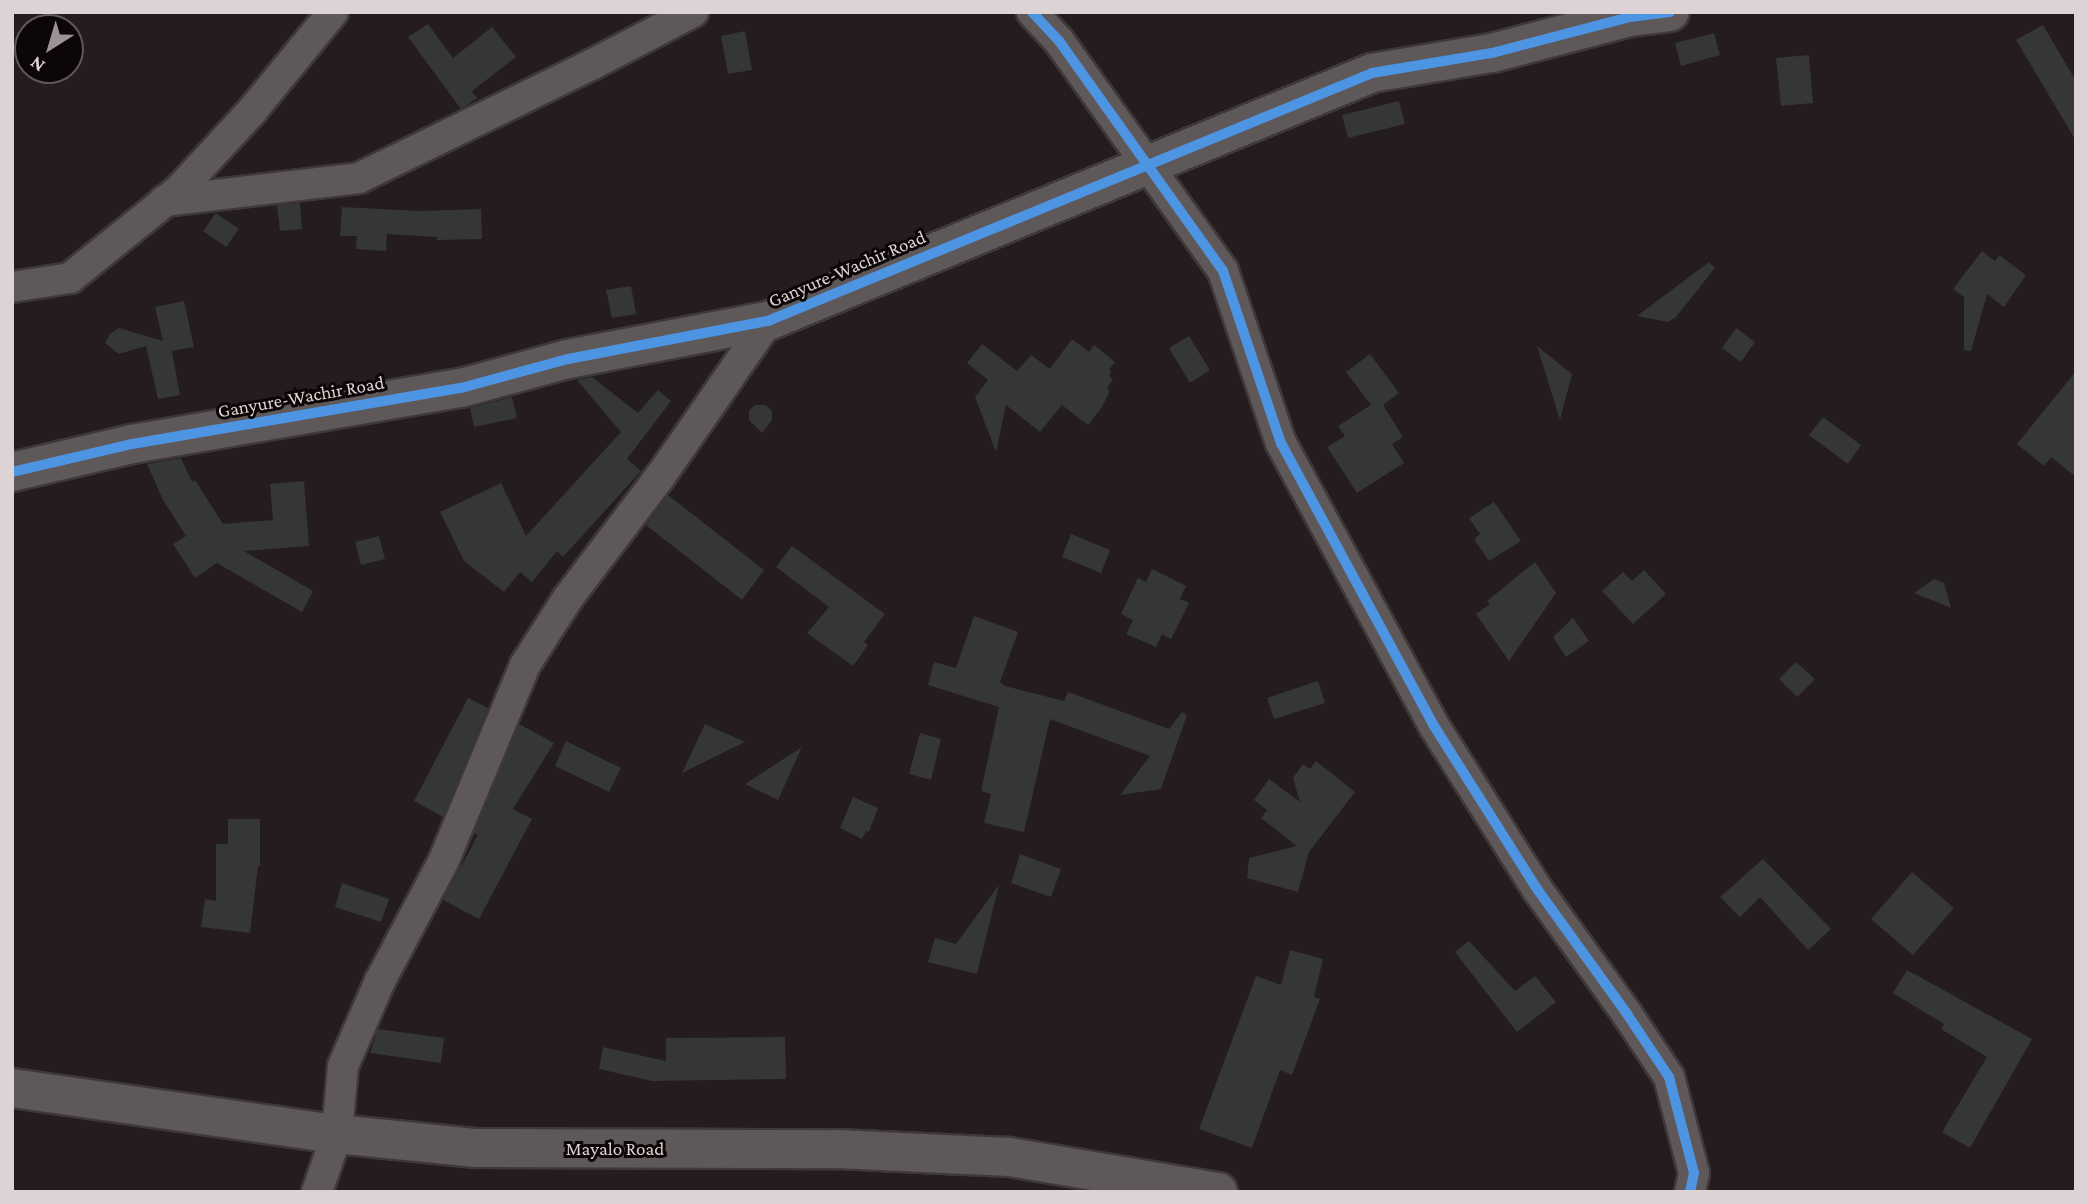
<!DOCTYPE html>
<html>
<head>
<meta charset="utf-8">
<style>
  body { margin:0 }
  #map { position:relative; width:2088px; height:1204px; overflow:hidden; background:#241c1d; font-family:"Crimson Pro",serif }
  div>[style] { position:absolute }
  .building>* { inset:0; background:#343638 }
  .roads { filter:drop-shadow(2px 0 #3e3838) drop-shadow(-2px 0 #3e3838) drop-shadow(0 2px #3e3838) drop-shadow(0 -2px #3e3838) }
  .street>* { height:30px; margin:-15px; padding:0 15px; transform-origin:15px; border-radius:15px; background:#5f5859 }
  .secondary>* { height:38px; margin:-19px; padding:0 19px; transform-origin:19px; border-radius:19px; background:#5f5859 }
  .cycleway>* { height:10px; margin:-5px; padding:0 5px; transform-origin:5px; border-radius:5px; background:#4d94e3 }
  span { translate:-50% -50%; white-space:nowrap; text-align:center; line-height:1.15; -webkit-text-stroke:6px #0c0606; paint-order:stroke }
  .street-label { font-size:19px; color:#ded3d4 }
  .frame { position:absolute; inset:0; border:14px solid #ded3d4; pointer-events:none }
  .north { position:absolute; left:14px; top:14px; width:70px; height:70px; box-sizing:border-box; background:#0c0606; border:2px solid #605858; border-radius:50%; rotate:217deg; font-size:19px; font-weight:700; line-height:28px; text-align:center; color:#ded3d4 }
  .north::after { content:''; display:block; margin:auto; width:24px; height:32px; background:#9d9394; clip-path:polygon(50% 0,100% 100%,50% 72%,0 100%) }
</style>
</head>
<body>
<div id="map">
  <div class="building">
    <i style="clip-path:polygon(428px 24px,453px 58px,492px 27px,516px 57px,472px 91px,477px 98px,461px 109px,408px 37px)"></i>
    <i style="clip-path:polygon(2043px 25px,2076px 81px,2076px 141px,2016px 40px)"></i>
    <i style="clip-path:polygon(745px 31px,752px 70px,728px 74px,721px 36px)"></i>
    <i style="clip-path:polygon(1714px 33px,1720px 55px,1681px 66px,1675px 43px)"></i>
    <i style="clip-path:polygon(1809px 55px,1813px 103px,1781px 106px,1776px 58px)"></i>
    <i style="clip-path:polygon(1399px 101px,1405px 124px,1348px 138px,1342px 115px)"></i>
    <i style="clip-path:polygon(300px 203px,302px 229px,280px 231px,277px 205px)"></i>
    <i style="clip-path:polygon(342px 207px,420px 211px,481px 209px,482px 239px,437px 240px,437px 237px,387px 234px,386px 251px,356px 249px,357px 236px,340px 236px)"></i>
    <i style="clip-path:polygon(216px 213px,239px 229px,226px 247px,203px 231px)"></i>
    <i style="clip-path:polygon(1982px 251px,1995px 261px,1999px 255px,2026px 275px,2004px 307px,1987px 294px,1971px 351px,1964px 350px,1964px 297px,1953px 289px)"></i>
    <i style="clip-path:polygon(1709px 262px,1715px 268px,1676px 317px,1668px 322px,1637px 316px)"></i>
    <i style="clip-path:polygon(631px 286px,636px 314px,612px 318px,606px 290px)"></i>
    <i style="clip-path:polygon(184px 301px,194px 347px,172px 351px,180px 395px,158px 399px,146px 346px,119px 354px,105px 343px,111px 333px,119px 328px,163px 341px,155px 307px)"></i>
    <i style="clip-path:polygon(1736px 328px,1755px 342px,1741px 362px,1722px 348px)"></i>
    <i style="clip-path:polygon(1189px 336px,1210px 370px,1190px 383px,1169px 348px)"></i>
    <i style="clip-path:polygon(1072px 339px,1089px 352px,1094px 345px,1115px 362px,1109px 370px,1111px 372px,1109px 376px,1113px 379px,1107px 388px,1110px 391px,1102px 407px,1088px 425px,1062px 405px,1040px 432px,1006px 405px,996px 452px,975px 397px,988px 380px,967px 363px,982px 344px,1017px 371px,1031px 355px,1050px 369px)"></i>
    <i style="clip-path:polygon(1537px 346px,1572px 374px,1560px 420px)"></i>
    <i style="clip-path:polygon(1370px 354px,1399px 393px,1383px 405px,1403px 437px,1392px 444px,1404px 463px,1357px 493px,1327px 447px,1345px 436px,1338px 426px,1371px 405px,1346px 372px)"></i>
    <i style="clip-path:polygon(2076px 371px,2076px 477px,2051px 457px,2044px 466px,2017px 444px)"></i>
    <i style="clip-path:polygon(592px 377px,638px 413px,658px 390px,671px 401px,627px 459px,641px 471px,563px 557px,557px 551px,532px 582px,520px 572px,504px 592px,464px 561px,440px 512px,501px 483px,526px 536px,621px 432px,577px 380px)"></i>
    <i style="clip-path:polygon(512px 397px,517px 418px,474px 427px,470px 408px)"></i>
    <i style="clip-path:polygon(755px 405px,766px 405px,772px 411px,772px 420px,762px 433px,749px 420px,749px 411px)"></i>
    <i style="clip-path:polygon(1823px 417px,1861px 445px,1848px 464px,1809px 435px)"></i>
    <i style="clip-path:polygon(181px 458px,192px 482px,195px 480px,223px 524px,273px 520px,270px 484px,304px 481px,309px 546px,244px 551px,313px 591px,302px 612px,217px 563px,195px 578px,173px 544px,186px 536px,163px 500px,147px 464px)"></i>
    <i style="clip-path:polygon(668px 495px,764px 570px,742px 600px,646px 525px)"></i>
    <i style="clip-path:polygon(1494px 502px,1521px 541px,1489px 561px,1474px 539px,1480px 534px,1469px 518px)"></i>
    <i style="clip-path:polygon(1071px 534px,1110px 550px,1101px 573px,1062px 557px)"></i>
    <i style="clip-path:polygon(379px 536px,385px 559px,361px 565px,355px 542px)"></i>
    <i style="clip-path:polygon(792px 546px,885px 614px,864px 642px,868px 645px,853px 666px,807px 633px,829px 607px,776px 567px)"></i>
    <i style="clip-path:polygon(1535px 562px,1556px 593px,1509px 661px,1476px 614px,1490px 604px,1487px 601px)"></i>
    <i style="clip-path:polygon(1152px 569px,1186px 586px,1180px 599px,1189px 603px,1171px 639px,1162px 634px,1156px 647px,1126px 634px,1133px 620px,1121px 614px,1138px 578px,1146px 582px)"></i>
    <i style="clip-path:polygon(1644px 570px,1666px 594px,1633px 624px,1602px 591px,1623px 572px,1632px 581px)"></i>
    <i style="clip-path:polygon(1934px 579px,1944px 583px,1951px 608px,1914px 593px)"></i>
    <i style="clip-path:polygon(974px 616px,1018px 632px,1000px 682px,1005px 686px,1064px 701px,1068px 692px,1169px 729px,1182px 712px,1187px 715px,1161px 789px,1120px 795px,1150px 756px,1050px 719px,1024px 832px,984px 823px,991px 794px,981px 791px,999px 707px,928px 685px,934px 662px,956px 668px)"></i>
    <i style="clip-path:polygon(1573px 618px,1589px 641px,1566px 657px,1553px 637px)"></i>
    <i style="clip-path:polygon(1796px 662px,1815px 679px,1797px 697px,1779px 679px)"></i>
    <i style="clip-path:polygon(1318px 681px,1325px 703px,1274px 719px,1267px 698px)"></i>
    <i style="clip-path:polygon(468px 698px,488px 708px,443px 817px,414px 801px)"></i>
    <i style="clip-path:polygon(519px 724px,554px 743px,513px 809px,532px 819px,479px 919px,443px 900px,478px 835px,474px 833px)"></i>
    <i style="clip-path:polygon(705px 724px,745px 742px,682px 773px)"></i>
    <i style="clip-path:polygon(920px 733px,941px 739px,931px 780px,909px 774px)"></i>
    <i style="clip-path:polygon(566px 741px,621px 768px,609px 792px,555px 766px)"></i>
    <i style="clip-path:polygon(802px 747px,778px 800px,745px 784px)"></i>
    <i style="clip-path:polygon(1316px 761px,1355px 792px,1309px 852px,1298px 892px,1247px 878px,1249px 858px,1297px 846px,1261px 818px,1267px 810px,1254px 800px,1269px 779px,1300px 802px,1293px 778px,1303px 764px,1310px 769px)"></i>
    <i style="clip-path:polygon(853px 797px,878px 808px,869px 832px,866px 831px,862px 839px,840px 828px)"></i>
    <i style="clip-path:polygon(228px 819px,260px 819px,260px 866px,258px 866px,250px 933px,201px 927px,205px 899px,216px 901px,216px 844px,228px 844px)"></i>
    <i style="clip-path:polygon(1020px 854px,1061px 869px,1051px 897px,1011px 883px)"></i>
    <i style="clip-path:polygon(1763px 859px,1831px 929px,1808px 950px,1760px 897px,1740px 917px,1720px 897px)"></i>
    <i style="clip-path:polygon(1912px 872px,1954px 908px,1913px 955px,1871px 919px)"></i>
    <i style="clip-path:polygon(342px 883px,389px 899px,381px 922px,335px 907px)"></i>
    <i style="clip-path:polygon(999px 885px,977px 974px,928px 962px,935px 938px,956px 944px)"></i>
    <i style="clip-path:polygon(1469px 941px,1515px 991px,1535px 976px,1556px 1002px,1517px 1032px,1455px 952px)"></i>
    <i style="clip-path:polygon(1290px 950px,1323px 959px,1314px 997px,1320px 999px,1292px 1075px,1280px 1070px,1252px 1148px,1199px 1129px,1256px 976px,1281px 985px)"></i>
    <i style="clip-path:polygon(1907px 970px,2032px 1039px,1970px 1148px,1942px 1132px,1987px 1057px,1941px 1029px,1944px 1024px,1893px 993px)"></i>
    <i style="clip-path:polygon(378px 1029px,444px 1038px,441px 1063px,370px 1053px)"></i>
    <i style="clip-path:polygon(785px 1037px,786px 1079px,652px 1081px,599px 1069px,603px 1047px,666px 1061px,666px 1038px)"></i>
  </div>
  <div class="roads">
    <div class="street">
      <i style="left:1032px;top:12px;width:40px;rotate:47deg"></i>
      <i style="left:1059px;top:41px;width:282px;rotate:54.5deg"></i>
      <i style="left:1223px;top:271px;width:182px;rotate:71.4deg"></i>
      <i style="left:1281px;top:443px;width:322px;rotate:61.6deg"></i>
      <i style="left:1434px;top:726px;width:193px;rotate:57.7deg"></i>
      <i style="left:1537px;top:889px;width:154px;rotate:54.2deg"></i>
      <i style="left:1627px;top:1014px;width:76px;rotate:56.3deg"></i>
      <i style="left:1669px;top:1077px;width:99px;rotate:75.4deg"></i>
      <i style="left:1694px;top:1173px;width:19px;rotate:102deg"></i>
      <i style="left:164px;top:201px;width:196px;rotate:-6.7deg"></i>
      <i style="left:359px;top:178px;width:260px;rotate:-26deg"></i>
      <i style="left:593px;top:64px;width:113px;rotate:-27.5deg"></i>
      <i style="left:12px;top:287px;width:59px;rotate:-8.8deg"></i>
      <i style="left:70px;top:278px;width:139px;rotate:-38.9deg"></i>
      <i style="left:178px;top:191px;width:109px;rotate:-47.2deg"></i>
      <i style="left:252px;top:111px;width:128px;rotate:-50.7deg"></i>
      <i style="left:317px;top:1192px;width:61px;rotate:-71deg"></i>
      <i style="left:337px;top:1134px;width:68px;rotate:-85deg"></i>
      <i style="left:343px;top:1066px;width:93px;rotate:-66.5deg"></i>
      <i style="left:380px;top:981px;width:137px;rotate:-62.1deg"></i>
      <i style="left:444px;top:860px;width:211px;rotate:-67.4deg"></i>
      <i style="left:525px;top:665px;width:80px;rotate:-57.3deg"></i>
      <i style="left:568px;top:598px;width:152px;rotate:-52.8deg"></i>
      <i style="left:660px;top:477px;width:190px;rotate:-55.3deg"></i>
    </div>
    <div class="secondary">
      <i style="left:12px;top:472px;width:123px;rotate:-13.1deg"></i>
      <i style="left:132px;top:444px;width:334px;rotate:-9.7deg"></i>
      <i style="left:461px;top:388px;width:111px;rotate:-15.2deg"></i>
      <i style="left:568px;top:359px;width:204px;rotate:-10.8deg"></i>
      <i style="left:768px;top:321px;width:653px;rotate:-22.32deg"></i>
      <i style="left:1372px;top:73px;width:122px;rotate:-9.5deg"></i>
      <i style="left:1492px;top:53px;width:143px;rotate:-14.6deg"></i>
      <i style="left:1630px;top:17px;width:40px;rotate:-7.1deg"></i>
      <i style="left:12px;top:1088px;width:328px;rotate:8.1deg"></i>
      <i style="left:337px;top:1134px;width:140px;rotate:5.8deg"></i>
      <i style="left:476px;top:1148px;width:362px;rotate:0.2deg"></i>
      <i style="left:838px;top:1149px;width:171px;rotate:2.7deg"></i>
      <i style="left:1009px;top:1157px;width:212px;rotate:9.5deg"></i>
    </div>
  </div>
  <div class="cycleway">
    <i style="left:1032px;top:12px;width:40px;rotate:47deg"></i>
    <i style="left:1059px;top:41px;width:282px;rotate:54.5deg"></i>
    <i style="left:1223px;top:271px;width:182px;rotate:71.4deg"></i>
    <i style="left:1281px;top:443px;width:322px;rotate:61.6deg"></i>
    <i style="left:1434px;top:726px;width:193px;rotate:57.7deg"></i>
    <i style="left:1537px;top:889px;width:154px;rotate:54.2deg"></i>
    <i style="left:1627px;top:1014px;width:76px;rotate:56.3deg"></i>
    <i style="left:1669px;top:1077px;width:99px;rotate:75.4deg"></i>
    <i style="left:1694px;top:1173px;width:19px;rotate:102deg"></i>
    <i style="left:12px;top:472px;width:123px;rotate:-13.1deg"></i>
    <i style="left:132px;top:444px;width:334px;rotate:-9.7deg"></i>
    <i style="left:461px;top:388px;width:111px;rotate:-15.2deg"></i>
    <i style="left:568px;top:359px;width:204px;rotate:-10.8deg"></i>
    <i style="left:768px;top:321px;width:653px;rotate:-22.32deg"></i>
    <i style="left:1372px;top:73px;width:122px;rotate:-9.5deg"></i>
    <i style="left:1492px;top:53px;width:143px;rotate:-14.6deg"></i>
    <i style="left:1630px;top:17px;width:40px;rotate:-7.1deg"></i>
  </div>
  <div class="street-label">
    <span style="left:847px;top:269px;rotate:-23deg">Ganyure-Wachir Road</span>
    <span style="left:301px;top:397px;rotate:-10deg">Ganyure-Wachir Road</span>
    <span style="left:615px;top:1149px">Mayalo Road</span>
  </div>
  <div class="frame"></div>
  <div class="north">N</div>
</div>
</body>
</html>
